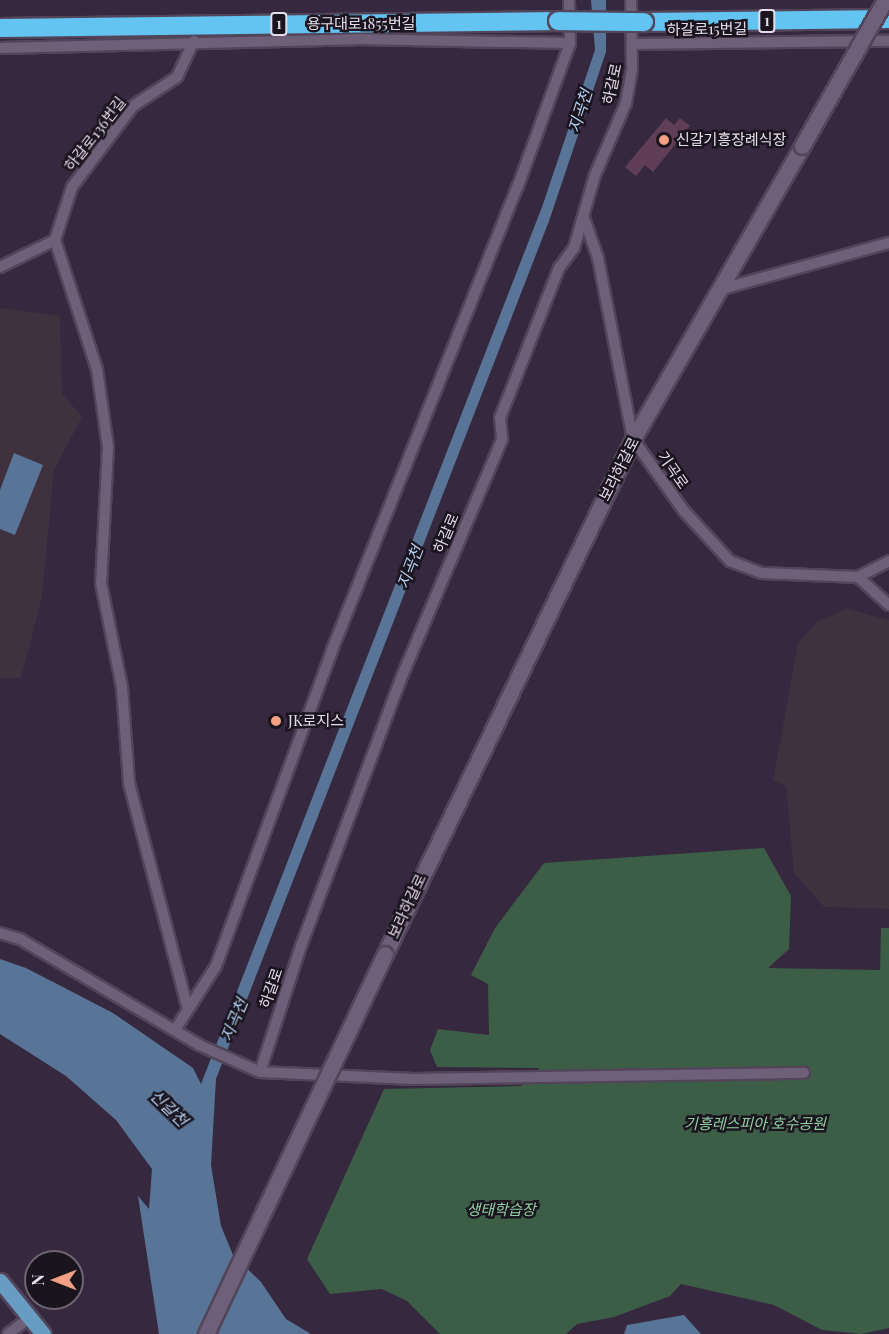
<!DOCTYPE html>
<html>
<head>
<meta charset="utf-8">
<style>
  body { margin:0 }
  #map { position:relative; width:889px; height:1334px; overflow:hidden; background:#36283f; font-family:"Playfair Display","Noto Sans KR",serif }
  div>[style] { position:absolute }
  .industrial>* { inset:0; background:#3f313e }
  .green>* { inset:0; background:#3c5d46 }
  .water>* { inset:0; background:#587597 }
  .building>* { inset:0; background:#603e58 }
  .roads { filter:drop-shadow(2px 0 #524559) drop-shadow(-2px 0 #524559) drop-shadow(0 2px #524559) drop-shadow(0 -2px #524559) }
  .street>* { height:10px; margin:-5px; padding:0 5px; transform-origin:5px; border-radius:5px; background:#6f6079 }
  .secondary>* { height:15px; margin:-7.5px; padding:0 7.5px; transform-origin:7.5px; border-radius:7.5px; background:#6f6079 }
  .primary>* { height:15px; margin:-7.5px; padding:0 7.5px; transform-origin:7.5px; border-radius:7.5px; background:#689cc2 }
  .highway>* { height:18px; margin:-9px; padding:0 9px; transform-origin:9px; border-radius:9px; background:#63c4f2 }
  .bridges { filter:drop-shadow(2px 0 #524559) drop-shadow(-2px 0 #524559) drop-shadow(0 2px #524559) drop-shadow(0 -2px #524559) }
  .secondary-bridge>* { height:15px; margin:-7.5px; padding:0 7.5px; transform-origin:7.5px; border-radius:7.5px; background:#6f6079 }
  .highway-bridge>* { height:18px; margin:-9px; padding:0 9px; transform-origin:9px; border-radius:9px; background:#63c4f2 }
  .dots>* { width:16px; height:16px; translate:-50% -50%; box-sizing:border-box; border:3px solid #1a141e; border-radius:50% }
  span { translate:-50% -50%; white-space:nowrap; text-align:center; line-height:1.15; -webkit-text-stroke:5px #1a141e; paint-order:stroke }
  .shield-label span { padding:2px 4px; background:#1a141e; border:2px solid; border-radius:4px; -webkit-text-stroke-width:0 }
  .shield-label { font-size:14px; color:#e6ddec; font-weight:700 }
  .street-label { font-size:15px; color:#e6ddec }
  .poi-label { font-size:15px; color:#e6ddec }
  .left { translate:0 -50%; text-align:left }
  .park-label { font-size:15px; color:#90d0a2; font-style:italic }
  .water-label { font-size:16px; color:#b6d3f4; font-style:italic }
  .north { position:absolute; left:24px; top:1250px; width:60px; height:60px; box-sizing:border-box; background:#1a141e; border:2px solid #6c6470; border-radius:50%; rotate:270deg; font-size:16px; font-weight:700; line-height:24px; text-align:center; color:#e6ddec }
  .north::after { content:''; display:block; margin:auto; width:21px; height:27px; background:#f39f83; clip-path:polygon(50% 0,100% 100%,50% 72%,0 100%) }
</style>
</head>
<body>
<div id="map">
  <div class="industrial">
    <i style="clip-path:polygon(0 308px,60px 316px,62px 393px,82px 417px,54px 470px,42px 597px,21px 678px,0 678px)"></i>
    <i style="clip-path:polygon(847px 609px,889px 620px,889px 909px,824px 907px,794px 873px,786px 786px,773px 781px,798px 643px,818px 621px)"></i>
  </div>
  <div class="green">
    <i style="clip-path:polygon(764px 848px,791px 896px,789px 949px,768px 968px,880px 970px,881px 928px,889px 928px,889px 1328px,861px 1334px,822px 1330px,774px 1305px,681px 1284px,670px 1296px,614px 1317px,577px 1324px,566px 1334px,440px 1334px,407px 1301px,382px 1289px,330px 1294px,307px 1259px,384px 1089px,521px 1086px,540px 1068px,437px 1067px,430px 1050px,438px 1029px,489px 1035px,488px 984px,471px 975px,495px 928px,544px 863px)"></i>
  </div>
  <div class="water">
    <i style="clip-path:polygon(591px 0,606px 0,606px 52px,549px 221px,216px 1079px,211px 1165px,221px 1226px,233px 1255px,261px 1282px,286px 1319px,311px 1334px,159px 1334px,138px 1196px,149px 1209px,152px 1169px,116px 1120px,66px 1076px,0 1034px,0 959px,26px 968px,113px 1013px,193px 1068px,201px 1084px,542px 207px,595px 50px)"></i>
    <i style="clip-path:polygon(14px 453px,43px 465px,15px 535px,0 529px,0 490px)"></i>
    <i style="clip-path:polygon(684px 1315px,701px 1334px,624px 1334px,627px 1325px)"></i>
  </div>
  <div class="building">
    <i style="clip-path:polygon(666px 118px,674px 125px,680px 118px,690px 126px,653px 172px,645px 165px,636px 176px,625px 167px)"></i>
  </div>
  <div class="roads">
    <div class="street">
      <i style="left:633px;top:44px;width:256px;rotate:-0.7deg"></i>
      <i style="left:0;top:48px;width:356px;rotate:-1.4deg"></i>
      <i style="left:356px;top:39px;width:214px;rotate:1.1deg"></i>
      <i style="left:570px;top:43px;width:43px;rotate:-91.3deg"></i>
      <i style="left:584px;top:218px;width:42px;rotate:70.7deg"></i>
      <i style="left:598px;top:258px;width:184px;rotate:79.1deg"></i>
      <i style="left:633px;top:439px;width:88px;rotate:54.7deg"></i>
      <i style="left:684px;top:511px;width:68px;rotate:47.4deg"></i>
      <i style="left:730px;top:561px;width:34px;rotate:21deg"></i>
      <i style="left:762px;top:573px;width:96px;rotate:2.4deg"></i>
      <i style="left:858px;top:577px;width:42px;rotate:42.1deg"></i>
      <i style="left:55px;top:240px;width:136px;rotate:72deg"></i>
      <i style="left:97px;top:369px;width:79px;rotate:82deg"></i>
      <i style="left:108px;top:447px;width:136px;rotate:92.9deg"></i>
      <i style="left:101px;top:583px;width:106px;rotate:78.6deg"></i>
      <i style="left:122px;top:687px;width:96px;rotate:85.8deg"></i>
      <i style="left:129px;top:783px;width:230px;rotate:75.4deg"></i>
      <i style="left:0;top:267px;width:61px;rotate:-26.1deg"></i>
      <i style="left:55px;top:240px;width:56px;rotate:-72.2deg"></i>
      <i style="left:72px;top:187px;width:101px;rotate:-53deg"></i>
      <i style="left:133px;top:106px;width:53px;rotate:-33.4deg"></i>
      <i style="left:177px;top:77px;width:40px;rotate:-65deg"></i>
      <i style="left:718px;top:290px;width:177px;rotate:-15.4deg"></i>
      <i style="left:858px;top:577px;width:35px;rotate:-27deg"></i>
      <i style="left:0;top:933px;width:21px;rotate:17deg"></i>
      <i style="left:20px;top:939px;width:208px;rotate:30.6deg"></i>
      <i style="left:199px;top:1045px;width:67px;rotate:23.9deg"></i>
      <i style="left:260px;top:1072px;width:133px;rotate:-72deg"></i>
      <i style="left:301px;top:946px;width:283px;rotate:-69.5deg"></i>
      <i style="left:400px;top:681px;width:263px;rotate:-67.1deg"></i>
      <i style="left:502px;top:439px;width:21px;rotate:-95deg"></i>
      <i style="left:500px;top:418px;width:161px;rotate:-68.5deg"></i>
      <i style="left:559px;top:268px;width:25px;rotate:-53deg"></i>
      <i style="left:574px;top:248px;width:76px;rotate:-74deg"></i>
      <i style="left:595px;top:175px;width:78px;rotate:-66.7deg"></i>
      <i style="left:626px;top:103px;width:35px;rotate:-80deg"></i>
      <i style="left:632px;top:69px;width:69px;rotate:-90.8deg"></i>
      <i style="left:175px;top:1030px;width:76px;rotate:-57.4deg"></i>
      <i style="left:216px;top:966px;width:337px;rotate:-69.8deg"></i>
      <i style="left:332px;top:650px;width:500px;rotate:-68.2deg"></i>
      <i style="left:518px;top:186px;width:152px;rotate:-70deg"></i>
      <i style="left:260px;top:1072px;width:153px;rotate:2.6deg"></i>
      <i style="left:413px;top:1079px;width:391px;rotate:-0.9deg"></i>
      <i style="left:8px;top:1334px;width:26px;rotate:-37deg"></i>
    </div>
    <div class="secondary">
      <i style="left:385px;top:954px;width:572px;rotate:-64.29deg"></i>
      <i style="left:633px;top:439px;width:338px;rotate:-60deg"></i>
    </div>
    <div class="primary">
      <i style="left:0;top:1281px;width:68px;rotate:50.9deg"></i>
    </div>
    <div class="highway">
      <i style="left:644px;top:22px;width:245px;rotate:-0.7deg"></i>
      <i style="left:0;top:28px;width:558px;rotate:-0.72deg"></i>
    </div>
  </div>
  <div class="bridges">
    <div class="secondary-bridge">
      <i style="left:802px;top:146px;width:168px;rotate:-60.4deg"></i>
      <i style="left:206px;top:1334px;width:420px;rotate:-64.8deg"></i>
    </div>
    <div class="highway-bridge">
      <i style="left:558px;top:21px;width:86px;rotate:0.7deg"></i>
    </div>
  </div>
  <div class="dots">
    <i style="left:664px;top:140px;background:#f39f83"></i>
    <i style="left:276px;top:721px;background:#f39f83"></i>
  </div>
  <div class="shield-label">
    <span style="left:767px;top:21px">1</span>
    <span style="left:279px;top:24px">1</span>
  </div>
  <div class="street-label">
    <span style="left:361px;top:24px">용구대로1855번길</span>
    <span style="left:707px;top:29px;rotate:-1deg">하갈로15번길</span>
    <span style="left:612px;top:84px;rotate:-78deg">하갈로</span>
    <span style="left:95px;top:134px;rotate:-52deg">하갈로136번길</span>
    <span style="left:619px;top:469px;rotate:-63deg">보라하갈로</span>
    <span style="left:673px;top:470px;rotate:55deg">기곡로</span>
    <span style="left:446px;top:533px;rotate:-67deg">하갈로</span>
    <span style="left:407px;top:906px;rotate:-65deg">보라하갈로</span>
    <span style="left:271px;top:988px;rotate:-71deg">하갈로</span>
  </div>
  <div class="poi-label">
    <span class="left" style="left:676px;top:140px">신갈기흥장례식장</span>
    <span class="left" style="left:288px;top:721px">JK로지스</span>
  </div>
  <div class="park-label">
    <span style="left:755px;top:1124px">기흥레스피아 호수공원</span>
    <span style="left:501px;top:1210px">생태학습장</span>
  </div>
  <div class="water-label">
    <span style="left:580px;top:111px;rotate:-72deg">지곡천</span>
    <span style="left:410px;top:567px;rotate:-69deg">지곡천</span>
    <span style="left:234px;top:1020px;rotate:-67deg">지곡천</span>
    <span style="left:169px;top:1108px;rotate:44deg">신갈천</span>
  </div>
  <div class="north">N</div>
</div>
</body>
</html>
